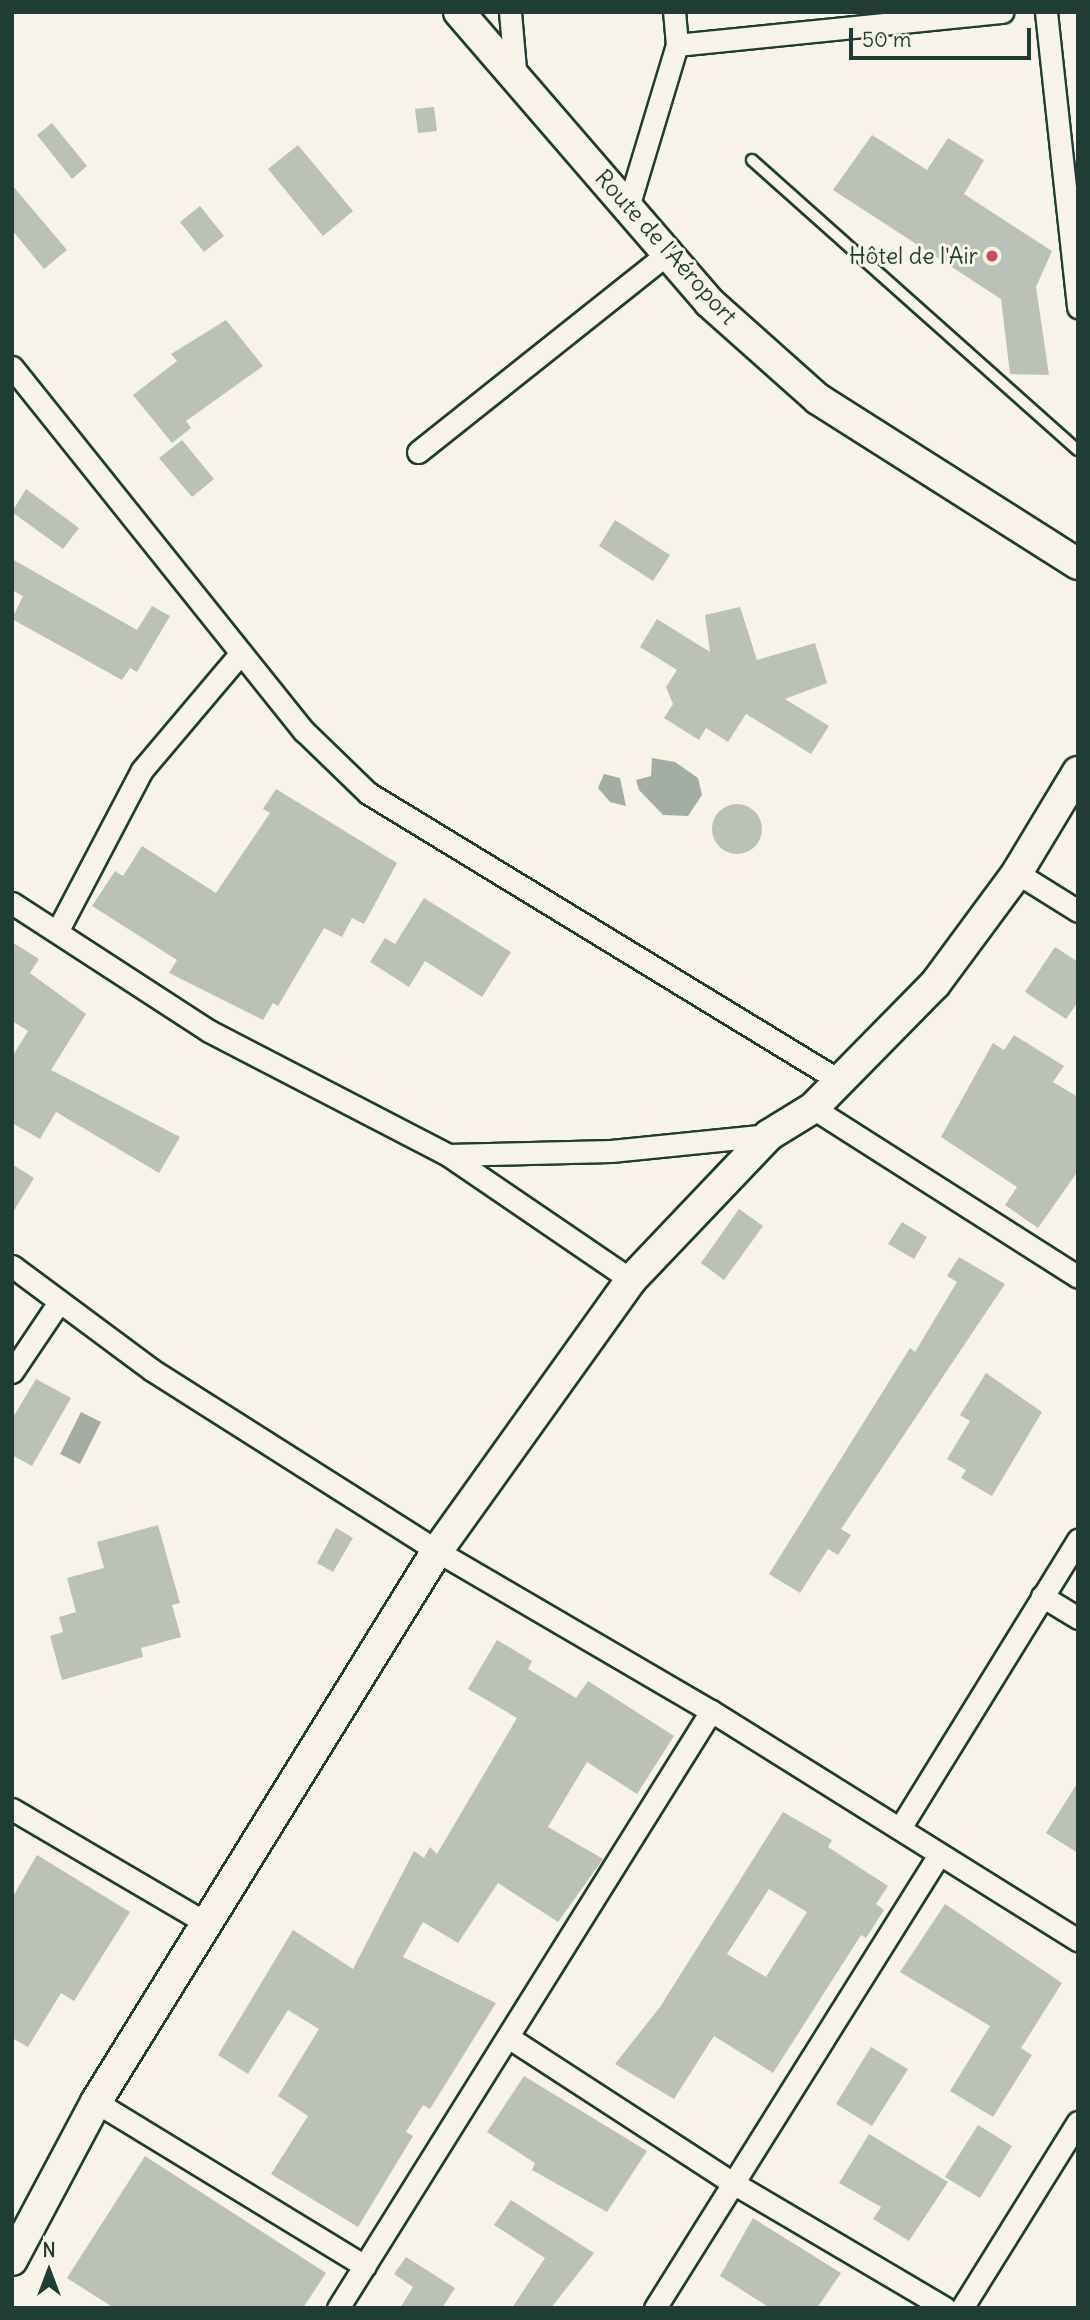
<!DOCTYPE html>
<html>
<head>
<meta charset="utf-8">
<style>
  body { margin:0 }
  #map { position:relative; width:1090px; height:2320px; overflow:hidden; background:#f7f3e8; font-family:Delius,sans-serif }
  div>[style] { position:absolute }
  .water>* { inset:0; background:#a4ada3 }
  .building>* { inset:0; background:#bbc1b6 }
  .round { border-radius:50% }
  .roads { filter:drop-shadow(2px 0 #1f3d34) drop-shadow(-2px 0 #1f3d34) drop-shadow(0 2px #1f3d34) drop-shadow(0 -2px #1f3d34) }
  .lane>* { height:10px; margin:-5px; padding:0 5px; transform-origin:5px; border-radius:5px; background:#f7f3e8 }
  .street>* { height:21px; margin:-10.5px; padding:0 10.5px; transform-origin:10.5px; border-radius:10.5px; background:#f7f3e8 }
  .secondary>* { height:30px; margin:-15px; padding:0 15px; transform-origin:15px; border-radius:15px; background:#f7f3e8 }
  .dots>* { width:19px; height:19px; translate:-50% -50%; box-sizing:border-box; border:4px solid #f7f3e8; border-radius:50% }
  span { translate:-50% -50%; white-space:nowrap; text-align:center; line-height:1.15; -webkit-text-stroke:6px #f7f3e8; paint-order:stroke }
  .street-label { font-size:23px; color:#1f3d34 }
  .poi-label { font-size:23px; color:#1f3d34 }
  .right { translate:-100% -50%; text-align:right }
  .frame { position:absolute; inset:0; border:14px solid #1f3d34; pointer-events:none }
  .north { position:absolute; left:14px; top:2236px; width:70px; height:70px; -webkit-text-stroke:5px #f7f3e8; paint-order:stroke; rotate:0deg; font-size:19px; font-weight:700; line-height:28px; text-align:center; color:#1f3d34 }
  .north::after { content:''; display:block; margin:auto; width:24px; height:32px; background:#1f3d34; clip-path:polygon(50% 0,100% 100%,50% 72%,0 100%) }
  .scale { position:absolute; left:849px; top:28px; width:182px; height:32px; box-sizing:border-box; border:4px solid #1f3d34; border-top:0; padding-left:9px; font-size:21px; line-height:24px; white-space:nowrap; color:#1f3d34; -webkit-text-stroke:5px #f7f3e8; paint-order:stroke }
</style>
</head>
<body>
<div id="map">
  <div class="water">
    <i style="clip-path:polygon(652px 758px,675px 762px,698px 778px,702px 795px,688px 816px,663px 815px,639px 790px,636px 780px,651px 776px)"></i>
    <i style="clip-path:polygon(604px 774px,620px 778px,626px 806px,610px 802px,598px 788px)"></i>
    <i style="clip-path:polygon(81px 1412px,101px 1422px,80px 1464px,60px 1454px)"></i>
  </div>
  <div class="building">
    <i style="clip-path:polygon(434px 107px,437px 131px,418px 133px,415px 109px)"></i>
    <i style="clip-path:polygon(52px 123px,87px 166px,72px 179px,37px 135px)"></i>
    <i style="clip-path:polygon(872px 135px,927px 170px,948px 138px,984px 160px,964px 194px,1052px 251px,1036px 287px,1049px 375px,1010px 374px,1001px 299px,833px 190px)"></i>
    <i style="clip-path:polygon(298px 145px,353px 211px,323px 236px,268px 169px)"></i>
    <i style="clip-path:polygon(12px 185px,67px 250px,44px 269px,12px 230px)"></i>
    <i style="clip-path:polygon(200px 206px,224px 236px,204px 252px,180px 222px)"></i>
    <i style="clip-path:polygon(226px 320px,263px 366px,186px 421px,191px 428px,172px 443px,133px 395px,177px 361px,171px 354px)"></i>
    <i style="clip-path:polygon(182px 440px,214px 479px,192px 497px,159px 458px)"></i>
    <i style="clip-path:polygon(26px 489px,79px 528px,63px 549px,12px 512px)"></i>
    <i style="clip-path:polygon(615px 520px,670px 555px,653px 581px,599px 546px)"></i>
    <i style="clip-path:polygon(12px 559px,137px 630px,152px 606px,170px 616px,137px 672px,130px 668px,122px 680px,12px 619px,23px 596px,12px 590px)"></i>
    <i style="clip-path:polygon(740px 607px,757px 660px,815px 643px,827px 683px,785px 699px,829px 726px,811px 754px,746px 714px,728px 742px,706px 728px,699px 740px,664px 718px,673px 704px,666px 687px,677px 670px,640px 647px,657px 619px,710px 652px,705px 615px)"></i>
    <i style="clip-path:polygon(276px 789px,397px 863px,364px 924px,352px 918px,342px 937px,324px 928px,278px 1006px,273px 1003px,263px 1020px,169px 973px,177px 960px,92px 906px,115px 871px,123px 876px,142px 846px,216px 893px,270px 813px,263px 809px)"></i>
    <i class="round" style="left:712px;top:804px;width:50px;height:50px"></i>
    <i style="clip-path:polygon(424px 898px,511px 952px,482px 997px,425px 961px,409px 987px,370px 962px,385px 938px,395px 944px)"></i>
    <i style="clip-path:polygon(12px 942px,39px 959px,30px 973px,86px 1014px,51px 1070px,180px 1137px,159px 1173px,56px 1112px,40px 1139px,12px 1123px,12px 1057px,28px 1031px,12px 1021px)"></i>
    <i style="clip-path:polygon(1055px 947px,1078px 962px,1078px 1002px,1066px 1019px,1025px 992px)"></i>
    <i style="clip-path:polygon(1014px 1035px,1064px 1066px,1053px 1082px,1078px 1097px,1078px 1171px,1038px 1228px,1005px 1205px,1017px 1187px,941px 1137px,993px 1043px,1004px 1050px)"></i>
    <i style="clip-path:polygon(12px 1164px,34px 1178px,12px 1214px)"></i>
    <i style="clip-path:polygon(739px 1209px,763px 1226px,724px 1280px,701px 1263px)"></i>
    <i style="clip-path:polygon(902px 1222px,927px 1237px,914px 1259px,888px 1244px)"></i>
    <i style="clip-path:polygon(959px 1257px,1005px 1284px,841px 1529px,851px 1535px,838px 1555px,828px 1549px,800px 1593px,769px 1574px,910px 1348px,915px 1352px,957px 1282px,947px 1276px)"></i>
    <i style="clip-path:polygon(986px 1373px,1042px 1412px,992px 1496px,961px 1478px,966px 1470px,947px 1459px,970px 1421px,960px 1415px)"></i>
    <i style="clip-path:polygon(36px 1379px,71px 1398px,32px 1466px,12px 1455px,12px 1419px)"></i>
    <i style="clip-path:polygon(158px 1525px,180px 1603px,172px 1605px,181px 1637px,141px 1648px,143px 1657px,62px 1680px,50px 1636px,63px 1632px,59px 1617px,76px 1612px,67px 1578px,104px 1568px,97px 1542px)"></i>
    <i style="clip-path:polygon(336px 1528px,353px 1538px,333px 1572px,317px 1563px)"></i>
    <i style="clip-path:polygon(497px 1640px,532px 1661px,528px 1669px,576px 1698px,588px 1681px,674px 1736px,637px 1794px,587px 1762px,548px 1827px,603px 1859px,558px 1922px,498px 1883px,458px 1943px,423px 1922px,403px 1957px,496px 2003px,430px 2109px,423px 2105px,406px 2132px,413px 2136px,358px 2227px,271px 2174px,308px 2116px,278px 2096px,319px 2029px,288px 2010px,248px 2074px,218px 2055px,293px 1930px,353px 1969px,414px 1851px,424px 1858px,430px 1847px,437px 1854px,517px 1718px,468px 1689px)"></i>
    <i style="clip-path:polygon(1078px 1782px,1078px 1853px,1046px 1833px)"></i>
    <i style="clip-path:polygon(evenodd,783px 1812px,832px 1840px,828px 1847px,888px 1886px,876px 1904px,884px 1910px,866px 1938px,861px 1935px,773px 2073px,714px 2036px,674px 2099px,615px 2064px,660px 2007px,783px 1812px,769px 1889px,807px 1912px,766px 1977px,727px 1954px,769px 1889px)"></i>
    <i style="clip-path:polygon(37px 1855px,130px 1912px,74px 2001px,61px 1993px,28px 2047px,12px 2038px,12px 1898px)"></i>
    <i style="clip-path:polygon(945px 1904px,1062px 1983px,1021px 2048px,1032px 2055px,993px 2117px,950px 2091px,990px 2026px,900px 1972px)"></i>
    <i style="clip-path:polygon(871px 2047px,908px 2069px,872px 2126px,836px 2104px)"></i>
    <i style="clip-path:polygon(524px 2076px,647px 2151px,607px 2212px,532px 2170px,535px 2163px,487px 2132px)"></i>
    <i style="clip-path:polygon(978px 2125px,1012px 2146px,980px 2198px,945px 2177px)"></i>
    <i style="clip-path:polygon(869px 2134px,948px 2182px,909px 2241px,873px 2219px,881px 2207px,839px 2183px)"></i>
    <i style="clip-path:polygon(145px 2156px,326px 2273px,303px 2308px,114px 2308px,67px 2278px)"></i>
    <i style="clip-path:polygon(511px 2200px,594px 2253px,551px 2308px,512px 2308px,545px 2258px,494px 2225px)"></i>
    <i style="clip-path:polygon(753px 2218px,841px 2273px,817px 2308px,770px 2308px,720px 2276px)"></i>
    <i style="clip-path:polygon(406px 2257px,455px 2288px,442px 2308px,400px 2308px,413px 2287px,394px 2274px)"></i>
  </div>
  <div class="roads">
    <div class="lane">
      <i style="left:752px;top:160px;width:436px;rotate:41.7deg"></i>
    </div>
    <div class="street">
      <i style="left:510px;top:12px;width:68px;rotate:85deg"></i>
      <i style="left:1046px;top:12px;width:297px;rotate:83.8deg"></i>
      <i style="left:677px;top:45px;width:327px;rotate:-5.8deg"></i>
      <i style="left:628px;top:207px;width:169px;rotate:-73.2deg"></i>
      <i style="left:677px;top:45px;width:33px;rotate:-95deg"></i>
      <i style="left:12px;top:367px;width:467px;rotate:51.3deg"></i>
      <i style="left:304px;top:731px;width:89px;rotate:44.1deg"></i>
      <i style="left:368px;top:793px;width:553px;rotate:31.39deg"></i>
      <i style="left:418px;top:452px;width:318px;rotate:-38.5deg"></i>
      <i style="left:1017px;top:873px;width:72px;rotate:31.9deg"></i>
      <i style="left:12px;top:903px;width:235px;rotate:33deg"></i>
      <i style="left:209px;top:1031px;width:269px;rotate:27.4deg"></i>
      <i style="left:448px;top:1155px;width:163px;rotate:-1.4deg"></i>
      <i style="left:611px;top:1151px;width:159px;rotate:-5.8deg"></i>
      <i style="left:59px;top:928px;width:178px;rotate:-62.3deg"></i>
      <i style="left:142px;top:770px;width:153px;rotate:-49.8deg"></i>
      <i style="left:813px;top:1108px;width:314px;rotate:32.5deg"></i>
      <i style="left:448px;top:1155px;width:222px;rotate:34.3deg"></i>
      <i style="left:12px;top:1266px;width:174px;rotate:36.6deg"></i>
      <i style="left:152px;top:1370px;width:338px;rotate:32.4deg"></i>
      <i style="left:437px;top:1551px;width:317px;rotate:30.3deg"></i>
      <i style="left:711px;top:1711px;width:433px;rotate:32deg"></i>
      <i style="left:12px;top:1372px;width:81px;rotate:-56.1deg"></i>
      <i style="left:1042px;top:1596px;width:42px;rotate:31.4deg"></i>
      <i style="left:12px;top:1809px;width:227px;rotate:30.4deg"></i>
      <i style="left:900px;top:1828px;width:339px;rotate:-58.3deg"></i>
      <i style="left:508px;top:2037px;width:268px;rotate:33deg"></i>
      <i style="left:733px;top:2183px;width:246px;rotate:30.5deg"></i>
      <i style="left:96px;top:2102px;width:315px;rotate:31.4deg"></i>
      <i style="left:338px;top:2308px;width:704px;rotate:-58deg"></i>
      <i style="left:655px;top:2308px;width:531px;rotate:-57.93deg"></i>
      <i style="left:962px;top:2308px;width:219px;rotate:-58.1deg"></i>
    </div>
    <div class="secondary">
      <i style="left:459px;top:12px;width:383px;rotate:49.2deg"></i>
      <i style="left:709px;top:302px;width:146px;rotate:41.7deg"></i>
      <i style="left:818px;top:399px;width:308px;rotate:32.4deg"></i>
      <i style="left:12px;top:2260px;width:179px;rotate:-62deg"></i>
      <i style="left:96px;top:2102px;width:648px;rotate:-58.25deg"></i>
      <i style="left:437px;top:1551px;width:333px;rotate:-54.4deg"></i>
      <i style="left:631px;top:1280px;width:200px;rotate:-46.4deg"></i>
      <i style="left:769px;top:1135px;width:52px;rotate:-31.5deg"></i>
      <i style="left:813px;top:1108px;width:174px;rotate:-45.5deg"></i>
      <i style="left:935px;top:984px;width:138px;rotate:-53.5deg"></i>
      <i style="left:1017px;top:873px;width:118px;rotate:-58.9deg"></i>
    </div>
  </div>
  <div class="dots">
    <i style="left:992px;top:256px;background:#d1495b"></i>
  </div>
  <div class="street-label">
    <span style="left:666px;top:247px;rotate:48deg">Route de l'Aéroport</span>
  </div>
  <div class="poi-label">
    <span class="right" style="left:978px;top:256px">Hôtel de l'Air</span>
  </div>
  <div class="frame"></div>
  <div class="north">N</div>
  <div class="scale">50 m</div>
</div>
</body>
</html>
